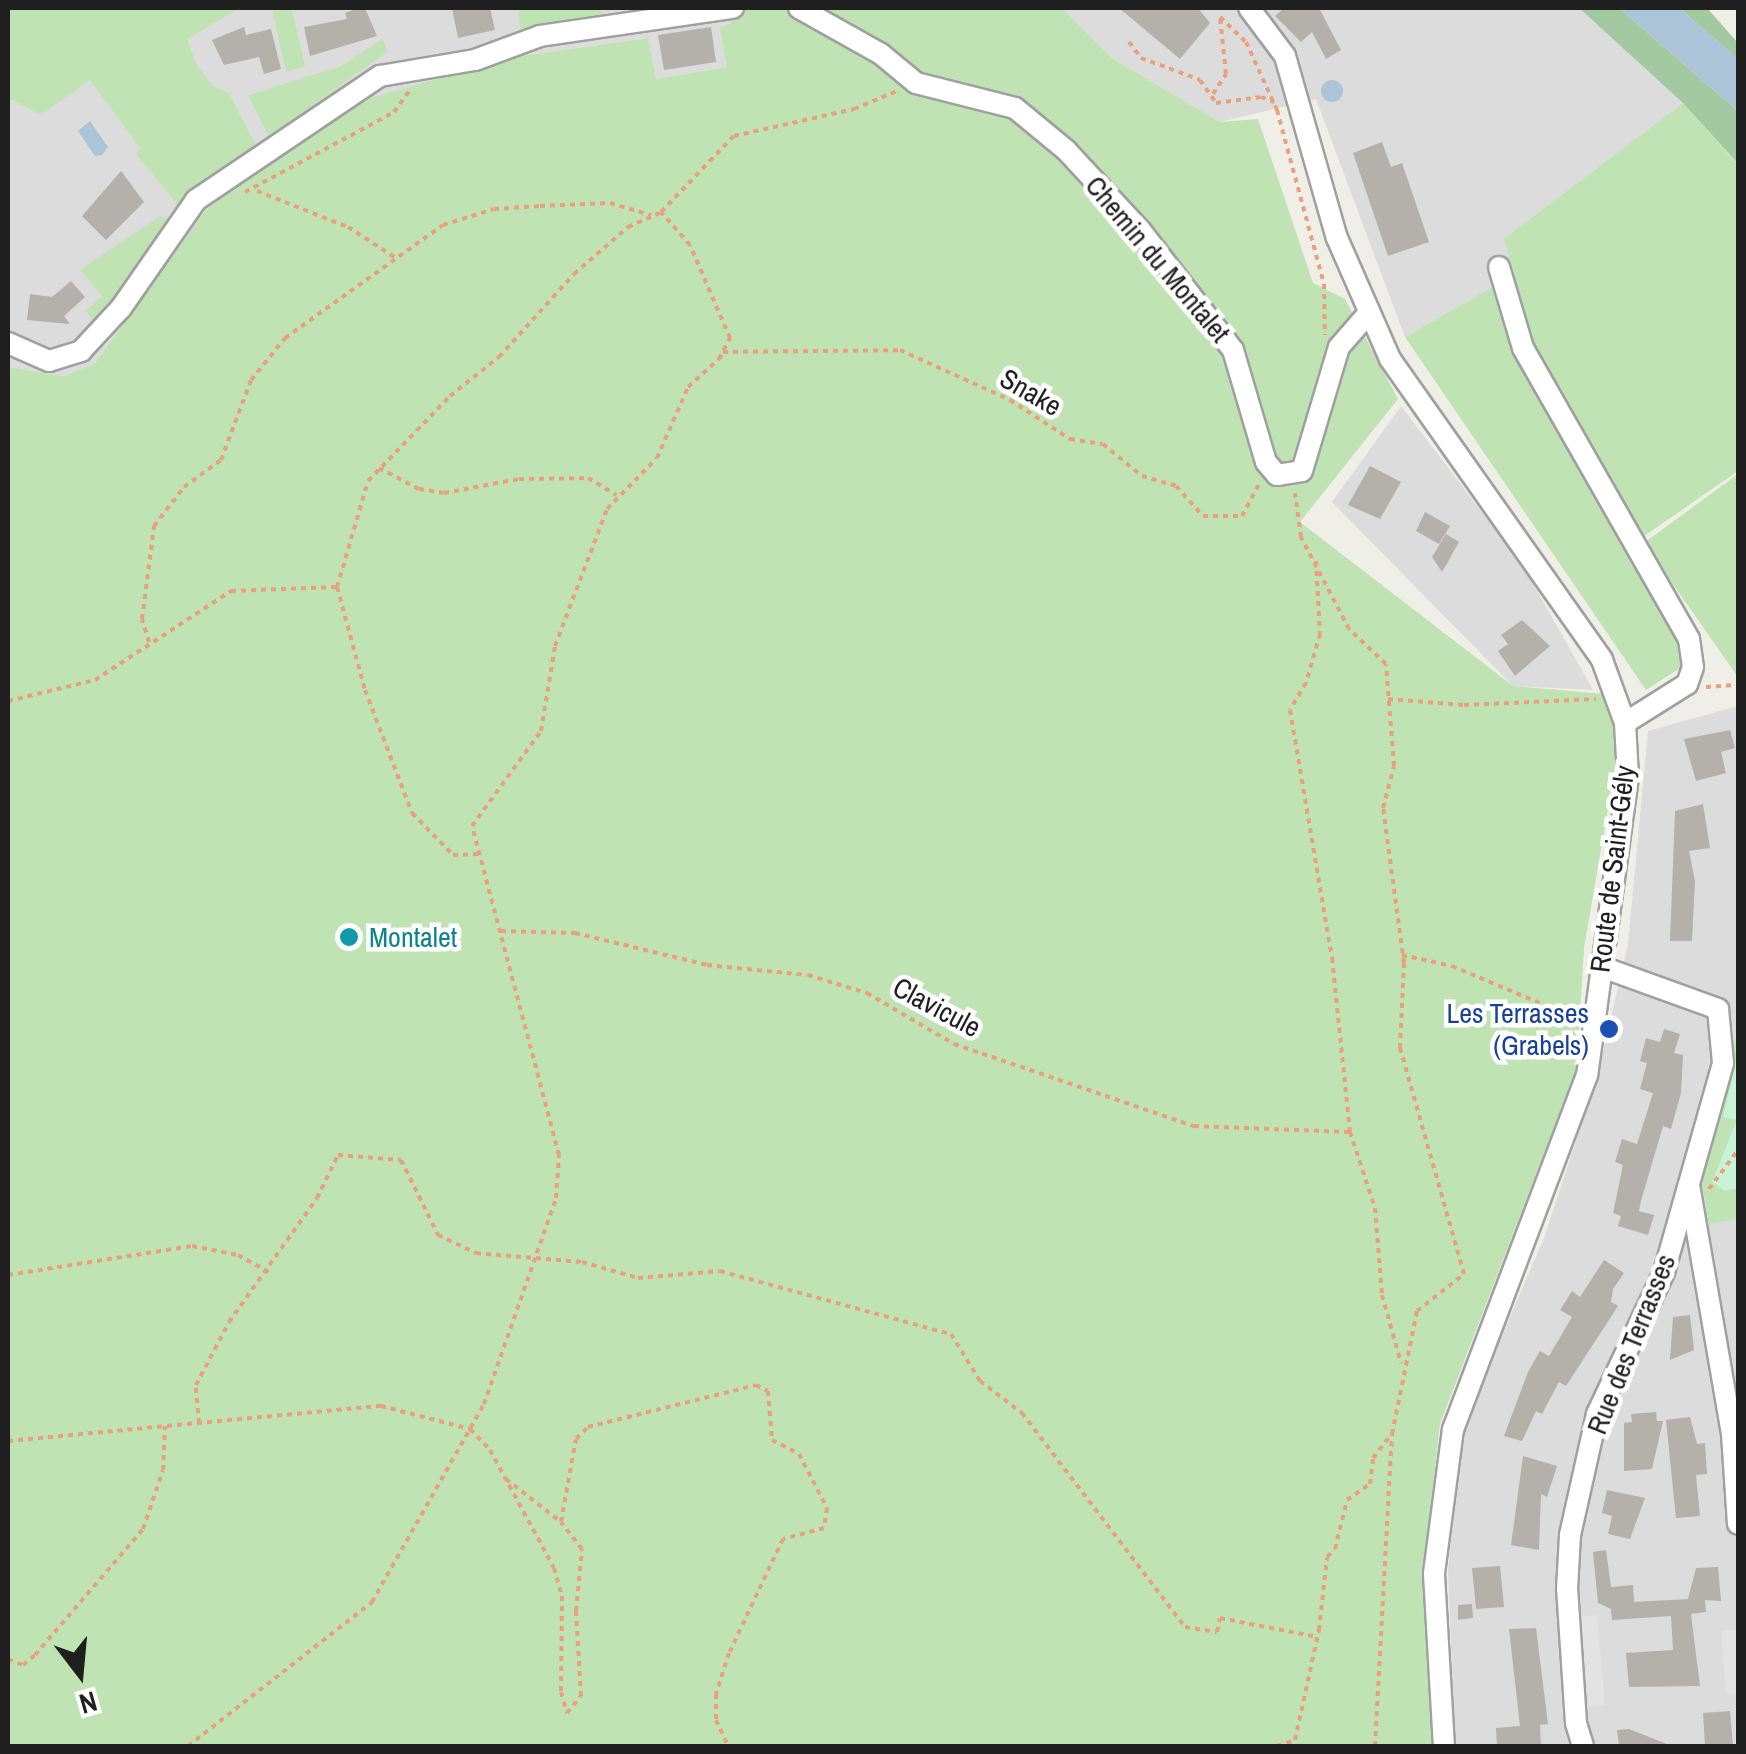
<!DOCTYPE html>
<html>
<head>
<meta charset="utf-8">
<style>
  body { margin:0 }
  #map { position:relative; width:1746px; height:1754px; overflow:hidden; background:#efeee7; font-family:"Archivo Narrow",sans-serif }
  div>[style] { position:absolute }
  .residential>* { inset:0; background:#dddcdc }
  .grass>* { inset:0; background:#bfe3b3 }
  .forest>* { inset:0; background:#a3c9a0 }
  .park>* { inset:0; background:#c9f3d6 }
  .parking>* { inset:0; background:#e3e3e3 }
  .water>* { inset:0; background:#acc4d7 }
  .round { border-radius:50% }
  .building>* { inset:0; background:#b4b0aa }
  .path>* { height:4px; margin-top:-2px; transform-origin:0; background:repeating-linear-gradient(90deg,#e9a17d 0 5px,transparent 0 10px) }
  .roads { filter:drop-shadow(2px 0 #a0a0a0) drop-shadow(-2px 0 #a0a0a0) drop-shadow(0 2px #a0a0a0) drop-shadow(0 -2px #a0a0a0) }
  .minor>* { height:20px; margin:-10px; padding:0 10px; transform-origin:10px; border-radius:10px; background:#fff }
  .dots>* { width:28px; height:28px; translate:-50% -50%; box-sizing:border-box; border:5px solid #fff; border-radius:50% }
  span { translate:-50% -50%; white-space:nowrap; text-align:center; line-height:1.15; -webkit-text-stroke:9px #fff; paint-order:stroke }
  .street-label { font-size:28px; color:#1f1f1f }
  .culture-label { font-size:28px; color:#0d838f }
  .left { translate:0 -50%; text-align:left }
  .transit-label { font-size:28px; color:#164399 }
  .right { translate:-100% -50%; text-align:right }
  .frame { position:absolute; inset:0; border:10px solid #1f1f1f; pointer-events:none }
  .north { position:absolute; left:30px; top:1624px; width:100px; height:100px; -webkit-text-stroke:8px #fff; paint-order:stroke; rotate:164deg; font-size:28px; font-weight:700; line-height:40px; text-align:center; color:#1f1f1f }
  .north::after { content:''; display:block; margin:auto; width:35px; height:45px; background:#1f1f1f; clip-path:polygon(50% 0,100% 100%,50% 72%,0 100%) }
</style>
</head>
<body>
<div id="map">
  <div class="residential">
    <i style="clip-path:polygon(8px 8px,786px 8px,727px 67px,656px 79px,647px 38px,515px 57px,207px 209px,95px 363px,64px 376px,8px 367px)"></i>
    <i style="clip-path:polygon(1062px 8px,1579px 8px,1683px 103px,1505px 239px,1515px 274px,1405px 337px,1316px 99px,1220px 122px,1113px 59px)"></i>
    <i style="clip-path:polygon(1401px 406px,1523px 566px,1593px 690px,1513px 686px,1332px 502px)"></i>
    <i style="clip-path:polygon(1738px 706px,1738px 1034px,1699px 1169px,1709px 1223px,1738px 1219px,1738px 1746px,1455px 1746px,1448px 1571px,1461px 1430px,1544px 1238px,1597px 1077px,1628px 944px,1648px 731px)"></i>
  </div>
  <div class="grass">
    <i style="clip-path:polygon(8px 8px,240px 8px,187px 39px,196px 64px,213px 86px,229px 93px,256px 146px,181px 209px,136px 154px,140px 148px,90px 80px,41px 115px,8px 98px)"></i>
    <i style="clip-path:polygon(272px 8px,306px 8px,292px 11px,305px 66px,286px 72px)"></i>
    <i style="clip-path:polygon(518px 8px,601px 8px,604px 21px,520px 31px)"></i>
    <i style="clip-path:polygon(728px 8px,1062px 8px,1113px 59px,1220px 122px,1258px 119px,1313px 283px,1345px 299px,1398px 399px,1300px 522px,1513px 686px,1606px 694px,1619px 745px,1584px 948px,1577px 1067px,1440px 1424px,1424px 1569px,1432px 1746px,8px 1746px,8px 367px,64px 376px,95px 363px,206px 210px,346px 105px,515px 57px,648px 38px,656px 79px,727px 67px,720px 27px,731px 24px)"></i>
    <i style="clip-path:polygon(383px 39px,387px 52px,269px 137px,248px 95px,339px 67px)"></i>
    <i style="clip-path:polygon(1683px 103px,1738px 165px,1738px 471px,1627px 548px,1684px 645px,1683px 666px,1646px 690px,1405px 337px,1515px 274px,1504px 239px)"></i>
    <i style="clip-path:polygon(161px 216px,172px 222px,96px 326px,86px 311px,102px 296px,80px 270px)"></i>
    <i style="clip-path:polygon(1738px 474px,1738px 677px,1644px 543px)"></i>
    <i style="clip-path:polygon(1738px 1034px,1738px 1219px,1709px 1224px,1699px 1169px)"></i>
  </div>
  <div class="forest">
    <i style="clip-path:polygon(1579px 8px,1619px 8px,1738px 111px,1738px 164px,1683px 103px)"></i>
    <i style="clip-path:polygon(1679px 8px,1707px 8px,1738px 43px,1738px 59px)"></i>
  </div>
  <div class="park">
    <i style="clip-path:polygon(1738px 1054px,1738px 1188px,1725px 1191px,1712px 1182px,1737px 1120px,1723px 1117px)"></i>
  </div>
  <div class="parking">
    <i style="clip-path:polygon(1597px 1615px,1605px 1705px,1589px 1706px,1580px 1617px)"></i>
    <i style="clip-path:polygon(1738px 1629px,1738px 1694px,1726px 1695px,1721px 1631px)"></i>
  </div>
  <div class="water">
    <i style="clip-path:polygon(1619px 8px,1679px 8px,1738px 59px,1738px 111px)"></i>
    <i class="round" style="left:1321px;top:80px;width:22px;height:22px"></i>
    <i style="clip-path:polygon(90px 121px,108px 147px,102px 155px,95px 156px,78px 131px)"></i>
  </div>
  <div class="building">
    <i style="clip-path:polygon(359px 8px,365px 8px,377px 36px,310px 56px,304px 27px,347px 19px,345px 13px)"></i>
    <i style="clip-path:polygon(452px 8px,490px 8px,495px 30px,458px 38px)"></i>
    <i style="clip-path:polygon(1119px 8px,1198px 8px,1210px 23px,1180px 59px)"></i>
    <i style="clip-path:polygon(1284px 8px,1319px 8px,1341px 50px,1326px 59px,1312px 32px,1301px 42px,1275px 16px)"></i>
    <i style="clip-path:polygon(244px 27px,246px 35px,271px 29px,281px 69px,264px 74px,259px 57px,224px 65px,212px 40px)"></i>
    <i style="clip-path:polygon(711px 27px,716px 62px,664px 70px,658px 35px)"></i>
    <i style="clip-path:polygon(1382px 142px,1391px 167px,1402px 163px,1429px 242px,1388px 256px,1353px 153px)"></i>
    <i style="clip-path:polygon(121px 171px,144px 202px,106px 240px,82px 216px)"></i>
    <i style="clip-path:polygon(71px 281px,85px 297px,64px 316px,70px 324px,27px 320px,30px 294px,52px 297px)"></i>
    <i style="clip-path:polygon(1370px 466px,1401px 482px,1380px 519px,1348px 505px)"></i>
    <i style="clip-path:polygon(1425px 512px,1450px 526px,1439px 544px,1416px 531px)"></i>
    <i style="clip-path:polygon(1446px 534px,1459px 542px,1442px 572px,1432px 557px)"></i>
    <i style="clip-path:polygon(1522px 620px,1550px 646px,1515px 676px,1498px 651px,1508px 644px,1501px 635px)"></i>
    <i style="clip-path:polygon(1730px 730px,1735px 748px,1721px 752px,1726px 773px,1696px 781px,1684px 739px)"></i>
    <i style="clip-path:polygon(1703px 804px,1710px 848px,1689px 851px,1695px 881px,1692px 941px,1670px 941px,1675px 811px)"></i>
    <i style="clip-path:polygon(1664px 1029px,1680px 1034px,1674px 1053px,1683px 1055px,1681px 1093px,1671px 1129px,1663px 1126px,1641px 1201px,1639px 1211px,1654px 1215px,1648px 1235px,1618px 1226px,1621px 1216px,1613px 1213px,1623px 1165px,1615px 1162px,1622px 1139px,1637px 1144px,1653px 1093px,1640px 1089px,1647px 1063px,1640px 1061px,1646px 1038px,1660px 1042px)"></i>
    <i style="clip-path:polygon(1604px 1260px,1624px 1273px,1613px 1289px,1611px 1302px,1618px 1306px,1566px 1386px,1559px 1382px,1542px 1414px,1536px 1411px,1522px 1441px,1504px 1436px,1528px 1372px,1540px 1351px,1549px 1356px,1572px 1317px,1560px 1310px,1572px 1291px,1580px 1297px)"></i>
    <i style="clip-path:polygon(1690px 1315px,1694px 1350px,1670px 1360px,1673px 1317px)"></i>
    <i style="clip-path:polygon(1656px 1412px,1657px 1421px,1663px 1421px,1652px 1469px,1624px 1471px,1624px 1423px,1632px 1422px,1631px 1414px)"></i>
    <i style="clip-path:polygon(1690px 1417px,1697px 1444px,1705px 1443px,1707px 1474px,1696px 1475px,1700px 1516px,1676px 1518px,1666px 1420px)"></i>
    <i style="clip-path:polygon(1523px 1456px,1557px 1466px,1547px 1497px,1541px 1494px,1539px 1550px,1511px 1545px)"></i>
    <i style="clip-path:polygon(1607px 1490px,1645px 1498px,1630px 1539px,1608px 1534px,1612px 1516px,1602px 1513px)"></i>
    <i style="clip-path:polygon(1606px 1550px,1611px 1587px,1633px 1585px,1634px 1602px,1688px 1599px,1696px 1568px,1718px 1567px,1721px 1601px,1705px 1600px,1706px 1612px,1691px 1614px,1700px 1686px,1629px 1687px,1626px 1653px,1673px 1650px,1671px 1616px,1612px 1620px,1611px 1609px,1598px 1603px,1593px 1552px)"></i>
    <i style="clip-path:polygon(1500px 1566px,1504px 1607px,1476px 1609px,1472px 1568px)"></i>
    <i style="clip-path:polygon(1472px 1604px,1473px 1618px,1458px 1620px,1458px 1605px)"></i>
    <i style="clip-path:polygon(1536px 1628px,1548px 1724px,1540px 1725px,1541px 1746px,1497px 1746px,1496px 1728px,1520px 1726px,1509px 1629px)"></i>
    <i style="clip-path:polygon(1730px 1711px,1733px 1746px,1705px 1746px,1703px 1713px)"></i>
    <i style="clip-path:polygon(1629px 1729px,1672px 1746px,1619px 1746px,1617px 1730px)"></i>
  </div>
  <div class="path">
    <i style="left:1129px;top:42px;width:20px;rotate:53deg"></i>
    <i style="left:1141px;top:58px;width:63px;rotate:20.4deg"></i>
    <i style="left:1200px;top:80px;width:28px;rotate:55deg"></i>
    <i style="left:1216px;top:103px;width:45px;rotate:-7.6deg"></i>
    <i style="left:1261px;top:97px;width:14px;rotate:21deg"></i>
    <i style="left:1213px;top:94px;width:24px;rotate:-57deg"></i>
    <i style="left:1226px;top:74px;width:57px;rotate:-96deg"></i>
    <i style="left:1220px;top:17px;width:36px;rotate:44deg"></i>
    <i style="left:1246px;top:42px;width:75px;rotate:65.5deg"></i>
    <i style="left:1277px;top:110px;width:180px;rotate:74.9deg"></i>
    <i style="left:1324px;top:284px;width:51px;rotate:88.9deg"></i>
    <i style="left:257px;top:191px;width:98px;rotate:21.6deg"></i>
    <i style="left:348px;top:227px;width:57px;rotate:32.9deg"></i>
    <i style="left:245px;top:192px;width:169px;rotate:-28.2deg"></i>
    <i style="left:394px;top:112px;width:26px;rotate:-54deg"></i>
    <i style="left:723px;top:352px;width:177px;rotate:-0.6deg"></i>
    <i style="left:900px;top:350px;width:121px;rotate:24.4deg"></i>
    <i style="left:1010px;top:400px;width:72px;rotate:33deg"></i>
    <i style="left:1070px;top:439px;width:33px;rotate:9deg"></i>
    <i style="left:1103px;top:444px;width:50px;rotate:39.4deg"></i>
    <i style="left:1142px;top:476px;width:35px;rotate:16deg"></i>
    <i style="left:1176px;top:486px;width:40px;rotate:48deg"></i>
    <i style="left:1203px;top:516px;width:39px"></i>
    <i style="left:1242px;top:516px;width:36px;rotate:-62deg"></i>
    <i style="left:379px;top:468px;width:45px;rotate:27.7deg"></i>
    <i style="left:419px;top:489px;width:25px;rotate:9deg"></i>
    <i style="left:444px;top:493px;width:76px;rotate:-10.6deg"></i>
    <i style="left:519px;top:479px;width:69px;rotate:-0.8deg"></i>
    <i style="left:588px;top:478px;width:33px;rotate:31deg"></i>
    <i style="left:1316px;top:561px;width:73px;rotate:86.9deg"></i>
    <i style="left:1320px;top:634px;width:51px;rotate:105.9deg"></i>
    <i style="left:1306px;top:683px;width:31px;rotate:121deg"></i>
    <i style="left:1290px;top:710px;width:252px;rotate:80.4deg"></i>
    <i style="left:1332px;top:958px;width:175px;rotate:84.1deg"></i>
    <i style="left:1350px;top:1132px;width:80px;rotate:71.8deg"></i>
    <i style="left:1375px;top:1208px;width:87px;rotate:85.4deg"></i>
    <i style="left:1382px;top:1295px;width:71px;rotate:74.4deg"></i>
    <i style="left:337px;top:587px;width:107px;rotate:74.8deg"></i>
    <i style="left:365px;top:690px;width:132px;rotate:69.1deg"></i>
    <i style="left:412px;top:813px;width:59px;rotate:45.7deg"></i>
    <i style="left:453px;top:855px;width:27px;rotate:-2deg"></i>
    <i style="left:149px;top:642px;width:24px;rotate:-107deg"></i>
    <i style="left:142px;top:619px;width:94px;rotate:-82.6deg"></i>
    <i style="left:154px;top:526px;width:49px;rotate:-52.4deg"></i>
    <i style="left:184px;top:487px;width:46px;rotate:-36.1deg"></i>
    <i style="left:221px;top:460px;width:85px;rotate:-69.4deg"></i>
    <i style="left:251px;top:380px;width:54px;rotate:-51deg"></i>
    <i style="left:285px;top:338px;width:194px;rotate:-35.6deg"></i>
    <i style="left:443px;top:225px;width:53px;rotate:-17.4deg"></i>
    <i style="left:494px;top:209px;width:46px;rotate:-3.7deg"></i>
    <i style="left:540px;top:206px;width:70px;rotate:-2.5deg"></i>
    <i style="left:610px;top:203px;width:43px;rotate:16.3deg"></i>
    <i style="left:1706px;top:687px;width:32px;rotate:-4deg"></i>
    <i style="left:1388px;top:699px;width:76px;rotate:4.5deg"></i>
    <i style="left:1464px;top:705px;width:132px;rotate:-2.6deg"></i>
    <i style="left:8px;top:701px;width:89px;rotate:-13.6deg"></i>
    <i style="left:95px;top:680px;width:163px;rotate:-33.2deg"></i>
    <i style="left:231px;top:591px;width:106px;rotate:-2.2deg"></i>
    <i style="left:337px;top:587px;width:110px;rotate:-73.7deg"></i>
    <i style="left:368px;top:481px;width:118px;rotate:-46deg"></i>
    <i style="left:450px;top:396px;width:63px;rotate:-38.5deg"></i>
    <i style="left:499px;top:357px;width:112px;rotate:-47.9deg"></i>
    <i style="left:574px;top:274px;width:72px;rotate:-41deg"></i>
    <i style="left:628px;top:227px;width:36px;rotate:-24deg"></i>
    <i style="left:661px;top:212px;width:105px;rotate:-46.2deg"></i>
    <i style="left:734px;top:136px;width:123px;rotate:-12.7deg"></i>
    <i style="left:854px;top:109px;width:47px;rotate:-22.7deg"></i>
    <i style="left:501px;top:931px;width:74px;rotate:1.5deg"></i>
    <i style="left:575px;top:933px;width:136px;rotate:13.6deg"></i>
    <i style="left:707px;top:965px;width:101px;rotate:5.7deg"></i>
    <i style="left:808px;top:975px;width:62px;rotate:17deg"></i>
    <i style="left:867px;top:993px;width:101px;rotate:30.4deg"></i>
    <i style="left:954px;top:1044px;width:254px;rotate:18.9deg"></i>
    <i style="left:1194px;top:1126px;width:156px;rotate:2.2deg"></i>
    <i style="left:1402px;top:955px;width:51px;rotate:12.4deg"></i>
    <i style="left:1452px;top:966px;width:134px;rotate:22.9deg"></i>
    <i style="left:1709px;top:1189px;width:49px;rotate:-53.4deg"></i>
    <i style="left:8px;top:1275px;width:186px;rotate:-9deg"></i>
    <i style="left:192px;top:1246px;width:47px;rotate:11.1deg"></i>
    <i style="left:238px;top:1255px;width:39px;rotate:29deg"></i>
    <i style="left:199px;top:1423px;width:38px;rotate:-95deg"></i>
    <i style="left:196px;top:1385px;width:71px;rotate:-62.4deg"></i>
    <i style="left:229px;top:1322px;width:152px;rotate:-54.6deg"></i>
    <i style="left:317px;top:1198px;width:48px;rotate:-64deg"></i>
    <i style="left:338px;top:1155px;width:63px;rotate:4.5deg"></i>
    <i style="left:401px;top:1160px;width:84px;rotate:63.7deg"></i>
    <i style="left:438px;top:1235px;width:42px;rotate:25.3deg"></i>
    <i style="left:476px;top:1253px;width:106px;rotate:4.9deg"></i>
    <i style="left:582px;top:1262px;width:58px;rotate:15.9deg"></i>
    <i style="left:638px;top:1278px;width:82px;rotate:-4.9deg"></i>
    <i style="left:720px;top:1271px;width:239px;rotate:15.3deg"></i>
    <i style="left:951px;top:1334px;width:55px;rotate:58.3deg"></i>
    <i style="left:980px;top:1381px;width:53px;rotate:37.3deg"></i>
    <i style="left:1022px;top:1413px;width:269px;rotate:52.7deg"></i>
    <i style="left:1185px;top:1627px;width:32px;rotate:9deg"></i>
    <i style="left:1217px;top:1632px;width:14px;rotate:-78deg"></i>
    <i style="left:1220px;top:1618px;width:99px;rotate:11.1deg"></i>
    <i style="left:8px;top:1441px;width:375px;rotate:-5.4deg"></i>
    <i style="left:381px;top:1406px;width:92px;rotate:14.5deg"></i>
    <i style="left:470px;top:1429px;width:29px;rotate:46deg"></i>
    <i style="left:490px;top:1450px;width:134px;rotate:61.5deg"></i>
    <i style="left:554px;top:1568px;width:29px;rotate:74deg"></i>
    <i style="left:562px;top:1596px;width:96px;rotate:90.6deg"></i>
    <i style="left:561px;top:1692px;width:22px;rotate:74deg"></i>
    <i style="left:506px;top:1479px;width:70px;rotate:38deg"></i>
    <i style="left:8px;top:1659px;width:16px;rotate:22deg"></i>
    <i style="left:23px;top:1665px;width:16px;rotate:-40deg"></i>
    <i style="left:35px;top:1655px;width:166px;rotate:-49.4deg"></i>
    <i style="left:143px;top:1529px;width:62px;rotate:-71.3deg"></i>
    <i style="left:163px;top:1470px;width:44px;rotate:-87.4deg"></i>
    <i style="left:567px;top:1713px;width:22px;rotate:-51deg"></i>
    <i style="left:581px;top:1696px;width:85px;rotate:-93.4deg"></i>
    <i style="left:576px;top:1611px;width:62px;rotate:-84.5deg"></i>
    <i style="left:582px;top:1549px;width:34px;rotate:-128deg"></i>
    <i style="left:561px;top:1522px;width:84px;rotate:-79.8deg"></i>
    <i style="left:576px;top:1439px;width:17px;rotate:-45deg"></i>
    <i style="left:588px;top:1427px;width:173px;rotate:-14deg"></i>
    <i style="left:756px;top:1385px;width:13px;rotate:27deg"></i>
    <i style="left:768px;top:1391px;width:49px;rotate:85.3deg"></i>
    <i style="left:772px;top:1440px;width:30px;rotate:27deg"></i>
    <i style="left:799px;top:1454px;width:61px;rotate:62.6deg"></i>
    <i style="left:827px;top:1508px;width:20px;rotate:99deg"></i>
    <i style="left:824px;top:1528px;width:42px;rotate:165deg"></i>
    <i style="left:783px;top:1539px;width:126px;rotate:115.3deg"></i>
    <i style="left:729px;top:1653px;width:43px;rotate:107.6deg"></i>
    <i style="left:716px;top:1694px;width:26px;rotate:90deg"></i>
    <i style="left:716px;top:1720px;width:29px;rotate:65deg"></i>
    <i style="left:188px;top:1746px;width:234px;rotate:-38deg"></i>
    <i style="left:372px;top:1602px;width:227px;rotate:-60.5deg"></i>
    <i style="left:484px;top:1404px;width:218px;rotate:-70.7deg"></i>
    <i style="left:556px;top:1198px;width:43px;rotate:-86deg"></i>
    <i style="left:559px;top:1155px;width:340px;rotate:-104.8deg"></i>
    <i style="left:472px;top:826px;width:117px;rotate:-54deg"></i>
    <i style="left:541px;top:731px;width:86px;rotate:-80.6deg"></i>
    <i style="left:555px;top:646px;width:147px;rotate:-69.2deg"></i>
    <i style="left:607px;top:509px;width:71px;rotate:-45.6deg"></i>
    <i style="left:657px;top:458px;width:77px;rotate:-66.4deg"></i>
    <i style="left:688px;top:387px;width:42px;rotate:-42.1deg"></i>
    <i style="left:719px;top:359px;width:24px;rotate:-62deg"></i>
    <i style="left:730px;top:338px;width:101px;rotate:-113.3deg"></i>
    <i style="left:690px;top:245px;width:44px;rotate:-131.3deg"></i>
    <i style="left:1277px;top:1746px;width:19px;rotate:-18deg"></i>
    <i style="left:1295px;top:1740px;width:113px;rotate:-77.7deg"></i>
    <i style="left:1319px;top:1630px;width:73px;rotate:-83.7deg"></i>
    <i style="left:1327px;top:1557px;width:11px;rotate:-45deg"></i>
    <i style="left:1335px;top:1549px;width:50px;rotate:-76.2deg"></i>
    <i style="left:1347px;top:1500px;width:28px;rotate:-35deg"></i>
    <i style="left:1370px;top:1484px;width:26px;rotate:-83deg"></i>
    <i style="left:1373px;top:1458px;width:31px;rotate:-52deg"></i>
    <i style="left:1392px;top:1434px;width:126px;rotate:-78.5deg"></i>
    <i style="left:1417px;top:1311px;width:60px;rotate:-38.2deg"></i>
    <i style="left:1464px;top:1274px;width:235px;rotate:-105.8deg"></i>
    <i style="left:1400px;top:1048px;width:85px;rotate:-87.3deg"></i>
    <i style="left:1404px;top:963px;width:156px;rotate:-97.7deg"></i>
    <i style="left:1383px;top:808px;width:43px;rotate:-75.3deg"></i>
    <i style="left:1394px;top:766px;width:102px;rotate:-94.5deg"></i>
    <i style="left:1386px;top:664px;width:51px;rotate:-136.6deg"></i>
    <i style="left:1349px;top:629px;width:104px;rotate:-117.6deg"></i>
    <i style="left:1301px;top:537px;width:44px;rotate:-97.8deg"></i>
    <i style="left:1375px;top:1746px;width:312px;rotate:-86.9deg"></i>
  </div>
  <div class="roads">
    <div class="minor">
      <i style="left:799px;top:8px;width:94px;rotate:29.3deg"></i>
      <i style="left:881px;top:54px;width:45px;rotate:39.6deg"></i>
      <i style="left:916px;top:83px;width:102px;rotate:14.2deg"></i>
      <i style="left:1015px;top:108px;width:66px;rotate:39.5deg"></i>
      <i style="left:1066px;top:150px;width:110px;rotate:47.2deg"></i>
      <i style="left:1141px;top:231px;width:150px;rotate:52.3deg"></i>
      <i style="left:1233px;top:350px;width:117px;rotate:73.6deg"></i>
      <i style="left:1266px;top:462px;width:17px;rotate:50deg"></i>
      <i style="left:1277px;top:475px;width:25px;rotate:-9deg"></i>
      <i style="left:1302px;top:471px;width:129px;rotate:-73.4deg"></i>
      <i style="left:1339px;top:347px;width:43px;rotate:-48.8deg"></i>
      <i style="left:1249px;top:8px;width:60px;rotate:53.1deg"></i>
      <i style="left:1285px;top:56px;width:189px;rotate:74.1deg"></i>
      <i style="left:1337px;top:238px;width:132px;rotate:66.3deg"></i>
      <i style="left:1390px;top:359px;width:368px;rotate:54.8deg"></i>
      <i style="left:1602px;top:660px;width:67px;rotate:69.9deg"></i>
      <i style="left:1625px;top:723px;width:54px;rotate:86.8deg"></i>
      <i style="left:1628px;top:777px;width:301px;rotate:97.8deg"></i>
      <i style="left:1587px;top:1075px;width:379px;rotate:110.7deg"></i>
      <i style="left:1453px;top:1429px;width:146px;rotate:97.5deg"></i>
      <i style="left:1434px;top:1574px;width:172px;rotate:86.7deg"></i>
      <i style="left:1499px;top:267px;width:84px;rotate:73.5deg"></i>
      <i style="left:1523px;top:348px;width:335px;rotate:60.3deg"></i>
      <i style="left:1689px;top:639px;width:28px;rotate:82deg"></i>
      <i style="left:1693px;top:667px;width:18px;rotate:109deg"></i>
      <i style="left:1687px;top:684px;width:73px;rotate:147.8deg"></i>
      <i style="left:8px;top:343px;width:45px;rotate:23.7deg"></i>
      <i style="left:49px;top:361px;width:34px;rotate:-17deg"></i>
      <i style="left:81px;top:351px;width:59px;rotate:-47.1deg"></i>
      <i style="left:121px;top:308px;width:131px;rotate:-55.2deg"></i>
      <i style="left:196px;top:200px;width:222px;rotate:-34deg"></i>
      <i style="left:380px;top:76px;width:96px;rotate:-9.6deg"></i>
      <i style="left:475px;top:60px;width:69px;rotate:-20.3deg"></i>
      <i style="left:540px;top:36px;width:195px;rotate:-8.3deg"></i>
      <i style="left:1689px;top:1185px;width:253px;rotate:80.2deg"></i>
      <i style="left:1732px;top:1434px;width:90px;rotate:86.2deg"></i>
      <i style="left:1583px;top:1746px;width:24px;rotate:-107deg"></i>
      <i style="left:1576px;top:1723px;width:134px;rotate:-93.8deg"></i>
      <i style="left:1567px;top:1589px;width:54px;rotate:-86.8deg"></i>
      <i style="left:1570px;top:1535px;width:124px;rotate:-77.4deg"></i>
      <i style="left:1597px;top:1414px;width:157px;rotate:-64.7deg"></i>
      <i style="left:1664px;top:1272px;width:217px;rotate:-74.2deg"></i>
      <i style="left:1723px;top:1063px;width:54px;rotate:-95.3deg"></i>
      <i style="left:1718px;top:1009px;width:127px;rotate:-160.1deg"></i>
    </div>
  </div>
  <div class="dots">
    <i style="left:349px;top:937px;background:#0f9aa8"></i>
    <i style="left:1609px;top:1029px;background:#1a4fb4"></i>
  </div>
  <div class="street-label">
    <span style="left:1158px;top:259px;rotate:50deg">Chemin du Montalet</span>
    <span style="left:1031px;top:392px;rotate:30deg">Snake</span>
    <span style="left:1612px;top:869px;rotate:-83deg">Route de Saint-Gély</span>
    <span style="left:937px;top:1007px;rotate:28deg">Clavicule</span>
    <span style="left:1631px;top:1344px;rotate:-68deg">Rue des Terrasses</span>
  </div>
  <div class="culture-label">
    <span class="left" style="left:369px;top:937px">Montalet</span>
  </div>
  <div class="transit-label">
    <span class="right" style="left:1589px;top:1029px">Les Terrasses<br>(Grabels)</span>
  </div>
  <div class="frame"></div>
  <div class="north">N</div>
</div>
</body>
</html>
